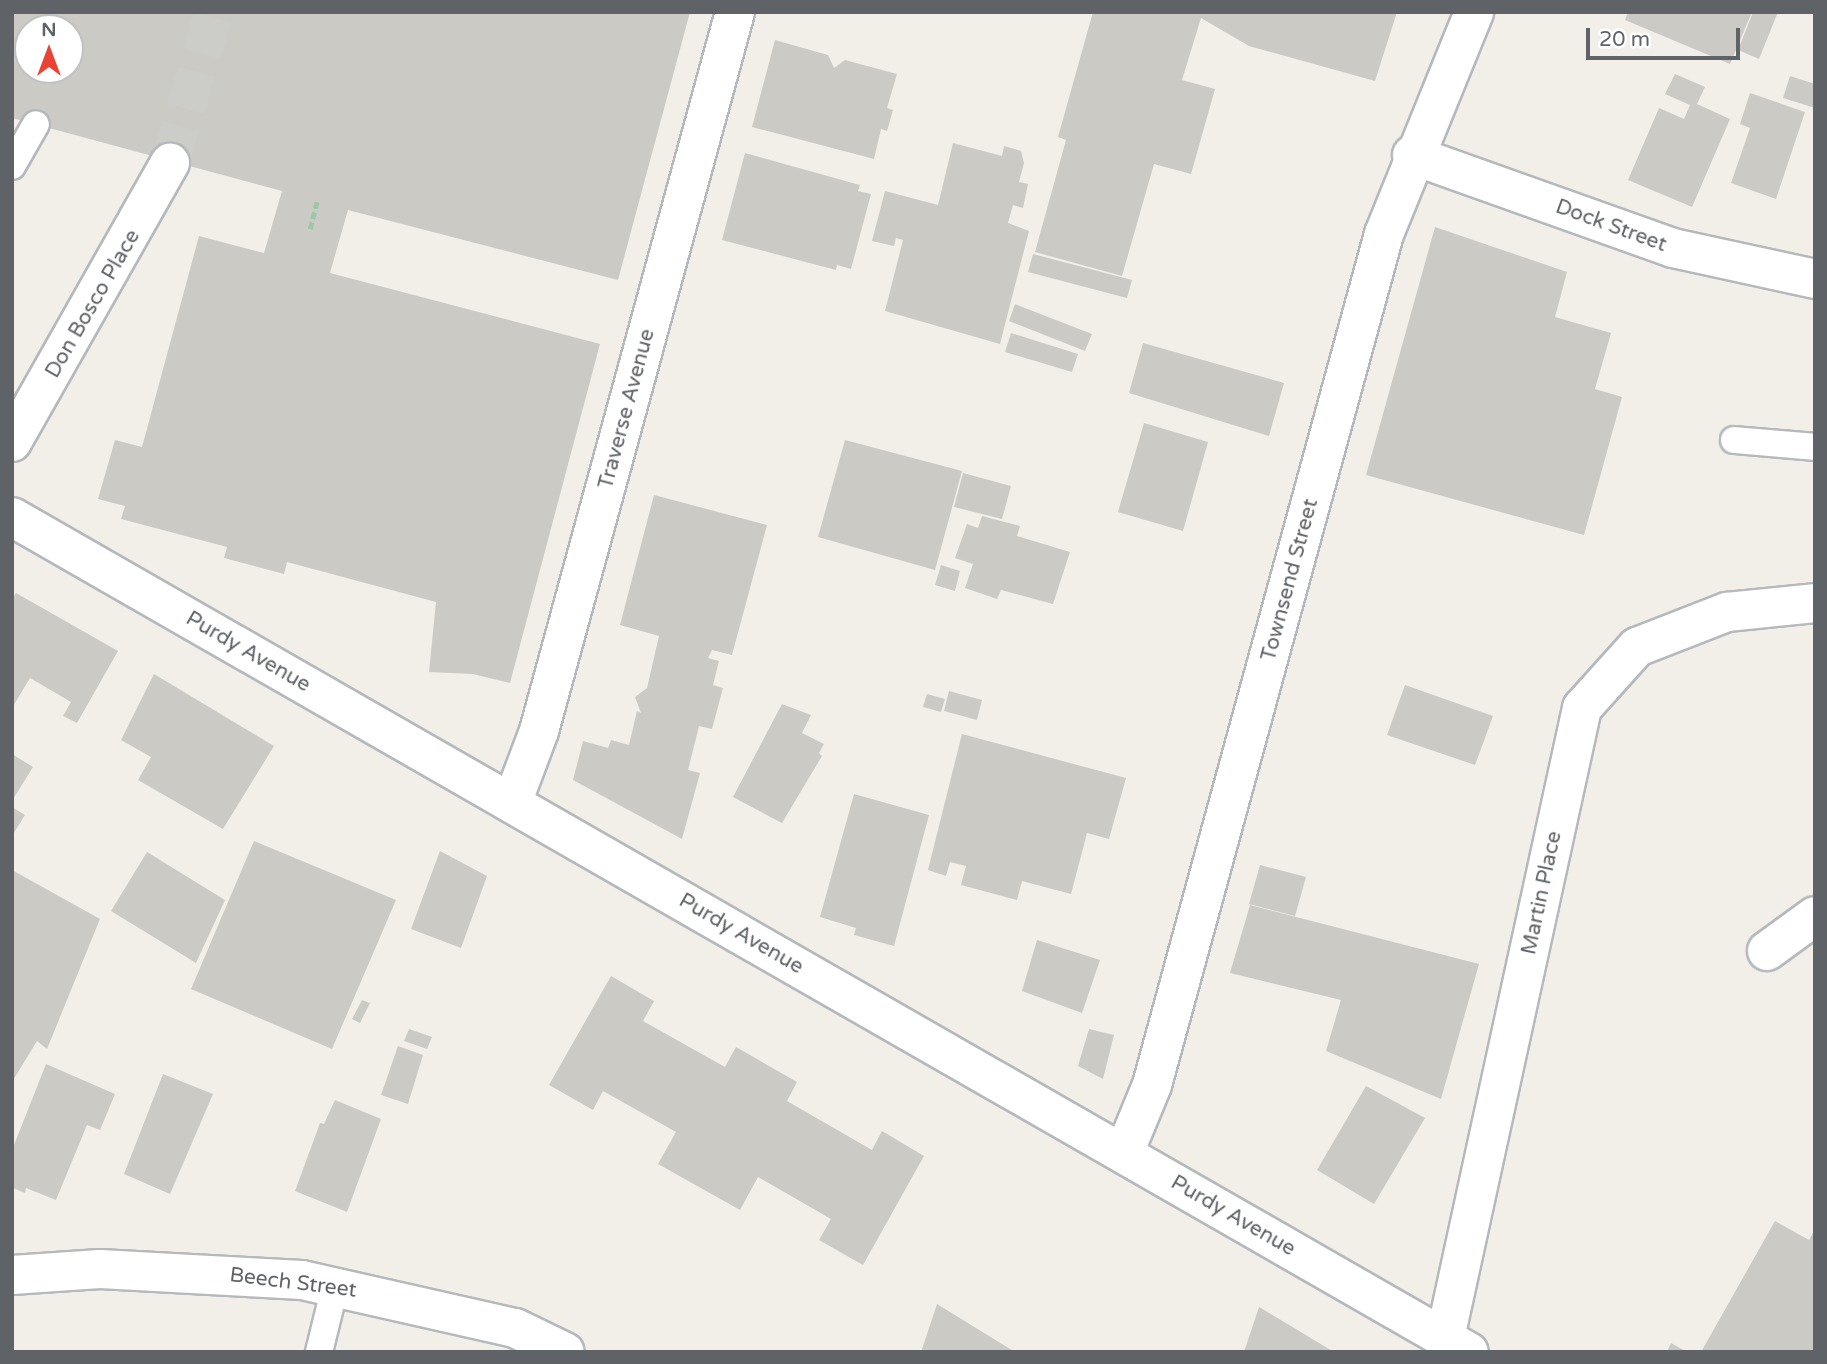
<!DOCTYPE html>
<html>
<head>
<meta charset="utf-8">
<style>
  body { margin:0 }
  #map { position:relative; width:1827px; height:1364px; overflow:hidden; background:#f1efe8; font-family:"Varela Round",sans-serif }
  div>[style] { position:absolute }
  .building>* { inset:0; background:#cccac5 }
  .tertiary-tunnel>* { height:38px; margin-top:-19px; transform-origin:0; background:repeating-linear-gradient(90deg,#ccccc8 0 38px,transparent 0 57px) }
  .path>* { height:4.5px; margin-top:-2.25px; transform-origin:0; background:repeating-linear-gradient(90deg,#9cc7a9 0 7px,transparent 0 10.5px) }
  .roads { filter:drop-shadow(2px 0 #b5b8bc) drop-shadow(-2px 0 #b5b8bc) drop-shadow(0 2px #b5b8bc) drop-shadow(0 -2px #b5b8bc) }
  .service>* { height:26px; margin:-13px; padding:0 13px; transform-origin:13px; border-radius:13px; background:#fff }
  .minor>* { height:38px; margin:-19px; padding:0 19px; transform-origin:19px; border-radius:19px; background:#fff }
  .tertiary>* { height:38px; margin:-19px; padding:0 19px; transform-origin:19px; border-radius:19px; background:#fff }
  span { translate:-50% -50%; white-space:nowrap; text-align:center; line-height:1.15; -webkit-text-stroke:7px #fff; paint-order:stroke }
  .street-label { font-size:21px; color:#5f6368 }
  .frame { position:absolute; inset:0; border:14px solid #5f6368; pointer-events:none }
  .north { position:absolute; left:14px; top:14px; width:70px; height:70px; box-sizing:border-box; background:#fff; border:2px solid #bfc1c3; border-radius:50%; rotate:0deg; font-size:19px; font-weight:700; line-height:28px; text-align:center; color:#5f6368 }
  .north::after { content:''; display:block; margin:auto; width:24px; height:32px; background:#ea4335; clip-path:polygon(50% 0,100% 100%,50% 72%,0 100%) }
  .scale { position:absolute; left:1586px; top:28px; width:154px; height:32px; box-sizing:border-box; border:4px solid #5f6368; border-top:0; padding-left:9px; font-size:21px; line-height:24px; white-space:nowrap; color:#5f6368; -webkit-text-stroke:5px #fff; paint-order:stroke }
</style>
</head>
<body>
<div id="map">
  <div class="building">
    <i style="clip-path:polygon(evenodd,12px 12px,690px 12px,618px 280px,348px 210px,330px 273px,600px 344px,510px 683px,473px 674px,429px 672px,436px 602px,287px 562px,284px 574px,224px 558px,227px 547px,121px 519px,125px 506px,98px 499px,115px 440px,142px 447px,199px 236px,264px 253px,282px 191px,12px 118px,12px 12px,28px 28px,70px 28px,70px 70px,28px 70px,28px 28px)"></i>
    <i style="clip-path:polygon(1093px 12px,1397px 12px,1375px 81px,1249px 46px,1201px 18px,1182px 80px,1215px 89px,1191px 174px,1154px 164px,1122px 276px,1035px 252px,1066px 140px,1058px 137px)"></i>
    <i style="clip-path:polygon(1628px 12px,1752px 12px,1730px 64px,1625px 20px)"></i>
    <i style="clip-path:polygon(1753px 12px,1778px 12px,1759px 59px,1738px 50px)"></i>
    <i style="clip-path:polygon(775px 40px,828px 55px,834px 68px,845px 60px,897px 74px,887px 108px,893px 110px,887px 131px,881px 129px,874px 159px,752px 127px)"></i>
    <i style="clip-path:polygon(1675px 74px,1705px 87px,1697px 104px,1730px 119px,1692px 207px,1628px 180px,1659px 108px,1684px 119px,1690px 105px,1665px 94px)"></i>
    <i style="clip-path:polygon(1790px 76px,1815px 84px,1815px 108px,1783px 98px)"></i>
    <i style="clip-path:polygon(1750px 93px,1805px 112px,1776px 199px,1731px 183px,1750px 128px,1740px 124px)"></i>
    <i style="clip-path:polygon(953px 143px,1002px 156px,1004px 146px,1021px 151px,1024px 163px,1019px 182px,1028px 184px,1023px 208px,1013px 205px,1008px 223px,1029px 231px,1000px 344px,885px 311px,903px 240px,896px 238px,894px 246px,872px 241px,885px 191px,938px 205px)"></i>
    <i style="clip-path:polygon(745px 153px,860px 185px,858px 191px,871px 194px,851px 269px,837px 265px,836px 270px,722px 240px)"></i>
    <i style="clip-path:polygon(1435px 227px,1567px 272px,1555px 317px,1611px 333px,1595px 389px,1622px 397px,1584px 535px,1366px 475px)"></i>
    <i style="clip-path:polygon(1033px 254px,1132px 280px,1127px 298px,1028px 272px)"></i>
    <i style="clip-path:polygon(1015px 304px,1092px 334px,1085px 351px,1009px 321px)"></i>
    <i style="clip-path:polygon(1011px 333px,1078px 354px,1072px 372px,1005px 352px)"></i>
    <i style="clip-path:polygon(1143px 343px,1284px 383px,1269px 436px,1129px 393px)"></i>
    <i style="clip-path:polygon(1144px 423px,1208px 442px,1183px 531px,1118px 512px)"></i>
    <i style="clip-path:polygon(845px 440px,962px 471px,935px 570px,818px 537px)"></i>
    <i style="clip-path:polygon(963px 473px,1011px 486px,1002px 519px,954px 507px)"></i>
    <i style="clip-path:polygon(654px 495px,767px 525px,732px 655px,712px 650px,708px 658px,719px 661px,713px 685px,723px 688px,712px 729px,699px 726px,688px 770px,700px 773px,682px 839px,573px 780px,583px 741px,608px 748px,611px 740px,629px 745px,637px 711px,641px 713px,635px 697px,647px 688px,659px 636px,620px 625px)"></i>
    <i style="clip-path:polygon(982px 516px,1020px 526px,1017px 536px,1070px 552px,1053px 604px,1001px 590px,997px 599px,965px 588px,973px 564px,955px 558px,967px 524px,978px 528px)"></i>
    <i style="clip-path:polygon(941px 565px,960px 571px,955px 591px,935px 585px)"></i>
    <i style="clip-path:polygon(16px 593px,118px 651px,77px 723px,63px 716px,71px 702px,30px 678px,12px 708px,12px 599px)"></i>
    <i style="clip-path:polygon(154px 674px,274px 746px,223px 829px,138px 780px,151px 757px,121px 740px)"></i>
    <i style="clip-path:polygon(1405px 685px,1493px 716px,1475px 765px,1387px 735px)"></i>
    <i style="clip-path:polygon(949px 691px,982px 700px,977px 720px,944px 711px)"></i>
    <i style="clip-path:polygon(927px 694px,945px 699px,941px 712px,923px 707px)"></i>
    <i style="clip-path:polygon(782px 704px,811px 715px,802px 733px,824px 744px,819px 753px,822px 756px,782px 823px,733px 797px)"></i>
    <i style="clip-path:polygon(962px 734px,1126px 778px,1109px 839px,1087px 833px,1071px 894px,1022px 881px,1017px 900px,961px 885px,966px 866px,950px 862px,946px 876px,928px 870px)"></i>
    <i style="clip-path:polygon(12px 754px,33px 767px,12px 801px)"></i>
    <i style="clip-path:polygon(854px 794px,929px 815px,894px 946px,854px 935px,856px 928px,820px 917px)"></i>
    <i style="clip-path:polygon(12px 807px,25px 815px,12px 836px)"></i>
    <i style="clip-path:polygon(254px 841px,396px 900px,332px 1049px,191px 989px)"></i>
    <i style="clip-path:polygon(440px 851px,487px 876px,461px 948px,411px 929px)"></i>
    <i style="clip-path:polygon(147px 852px,225px 900px,196px 963px,111px 911px)"></i>
    <i style="clip-path:polygon(1260px 865px,1306px 877px,1295px 916px,1249px 904px)"></i>
    <i style="clip-path:polygon(12px 870px,100px 919px,47px 1049px,37px 1041px,12px 1082px)"></i>
    <i style="clip-path:polygon(1250px 905px,1479px 964px,1441px 1099px,1326px 1051px,1341px 1000px,1230px 973px)"></i>
    <i style="clip-path:polygon(1037px 940px,1100px 960px,1082px 1013px,1022px 991px)"></i>
    <i style="clip-path:polygon(611px 976px,654px 1001px,643px 1021px,725px 1067px,736px 1047px,797px 1082px,787px 1101px,872px 1150px,882px 1131px,924px 1156px,863px 1265px,819px 1240px,831px 1219px,758px 1177px,740px 1210px,658px 1164px,676px 1132px,603px 1091px,593px 1110px,549px 1085px)"></i>
    <i style="clip-path:polygon(362px 1000px,370px 1003px,360px 1023px,352px 1019px)"></i>
    <i style="clip-path:polygon(409px 1029px,432px 1037px,427px 1049px,404px 1041px)"></i>
    <i style="clip-path:polygon(1089px 1029px,1114px 1035px,1103px 1079px,1078px 1066px)"></i>
    <i style="clip-path:polygon(398px 1046px,423px 1055px,408px 1104px,381px 1095px)"></i>
    <i style="clip-path:polygon(46px 1064px,115px 1094px,100px 1130px,87px 1125px,56px 1200px,26px 1188px,25px 1193px,13px 1188px,12px 1183px,12px 1150px)"></i>
    <i style="clip-path:polygon(163px 1074px,213px 1094px,170px 1194px,124px 1174px)"></i>
    <i style="clip-path:polygon(1366px 1086px,1425px 1118px,1374px 1204px,1317px 1170px)"></i>
    <i style="clip-path:polygon(335px 1100px,381px 1119px,347px 1212px,295px 1191px,320px 1123px,324px 1124px)"></i>
    <i style="clip-path:polygon(1775px 1221px,1809px 1240px,1815px 1229px,1815px 1352px,1701px 1352px)"></i>
    <i style="clip-path:polygon(937px 1304px,1015px 1352px,921px 1352px)"></i>
    <i style="clip-path:polygon(1259px 1307px,1334px 1352px,1244px 1352px)"></i>
    <i style="clip-path:polygon(1671px 1343px,1687px 1352px,1667px 1352px)"></i>
  </div>
  <div class="tertiary-tunnel">
    <i style="left:170px;top:163px;width:157px;rotate:-73.8deg"></i>
  </div>
  <div class="path">
    <i style="left:310px;top:229px;width:30px;rotate:-76deg"></i>
  </div>
  <div class="roads">
    <div class="service">
      <i style="left:12px;top:166px;width:48px;rotate:-60.3deg"></i>
      <i style="left:1734px;top:440px;width:81px;rotate:4.9deg"></i>
      <i style="left:319px;top:1352px;width:67px;rotate:-76.2deg"></i>
    </div>
    <div class="minor">
      <i style="left:1412px;top:155px;width:277px;rotate:19.6deg"></i>
      <i style="left:1673px;top:248px;width:145px;rotate:12.3deg"></i>
      <i style="left:512px;top:803px;width:77px;rotate:-69.4deg"></i>
      <i style="left:539px;top:731px;width:745px;rotate:-74.75deg"></i>
      <i style="left:1767px;top:951px;width:59px;rotate:-36.1deg"></i>
      <i style="left:1124px;top:1153px;width:74px;rotate:-67.6deg"></i>
      <i style="left:1152px;top:1085px;width:882px;rotate:-74.75deg"></i>
      <i style="left:1384px;top:234px;width:240px;rotate:-67.9deg"></i>
      <i style="left:12px;top:1275px;width:88px;rotate:-3.9deg"></i>
      <i style="left:100px;top:1269px;width:202px;rotate:3.1deg"></i>
      <i style="left:302px;top:1280px;width:218px;rotate:12.7deg"></i>
      <i style="left:515px;top:1328px;width:55px;rotate:25.6deg"></i>
      <i style="left:1445px;top:1338px;width:645px;rotate:-77.73deg"></i>
      <i style="left:1582px;top:708px;width:82px;rotate:-48deg"></i>
      <i style="left:1637px;top:647px;width:97px;rotate:-21.3deg"></i>
      <i style="left:1727px;top:612px;width:88px;rotate:-5.8deg"></i>
    </div>
    <div class="tertiary">
      <i style="left:12px;top:442px;width:321px;rotate:-60.5deg"></i>
      <i style="left:12px;top:517px;width:1679px;rotate:29.82deg"></i>
    </div>
  </div>
  <div class="street-label">
    <span style="left:1611px;top:226px;rotate:20deg">Dock Street</span>
    <span style="left:93px;top:304px;rotate:-60deg">Don Bosco Place</span>
    <span style="left:627px;top:409px;rotate:-75deg">Traverse Avenue</span>
    <span style="left:1290px;top:580px;rotate:-75deg">Townsend Street</span>
    <span style="left:248px;top:652px;rotate:30deg">Purdy Avenue</span>
    <span style="left:1542px;top:893px;rotate:-78deg">Martin Place</span>
    <span style="left:741px;top:934px;rotate:30deg">Purdy Avenue</span>
    <span style="left:1233px;top:1216px;rotate:30deg">Purdy Avenue</span>
    <span style="left:293px;top:1283px;rotate:7deg">Beech Street</span>
  </div>
  <div class="frame"></div>
  <div class="north">N</div>
  <div class="scale">20 m</div>
</div>
</body>
</html>
